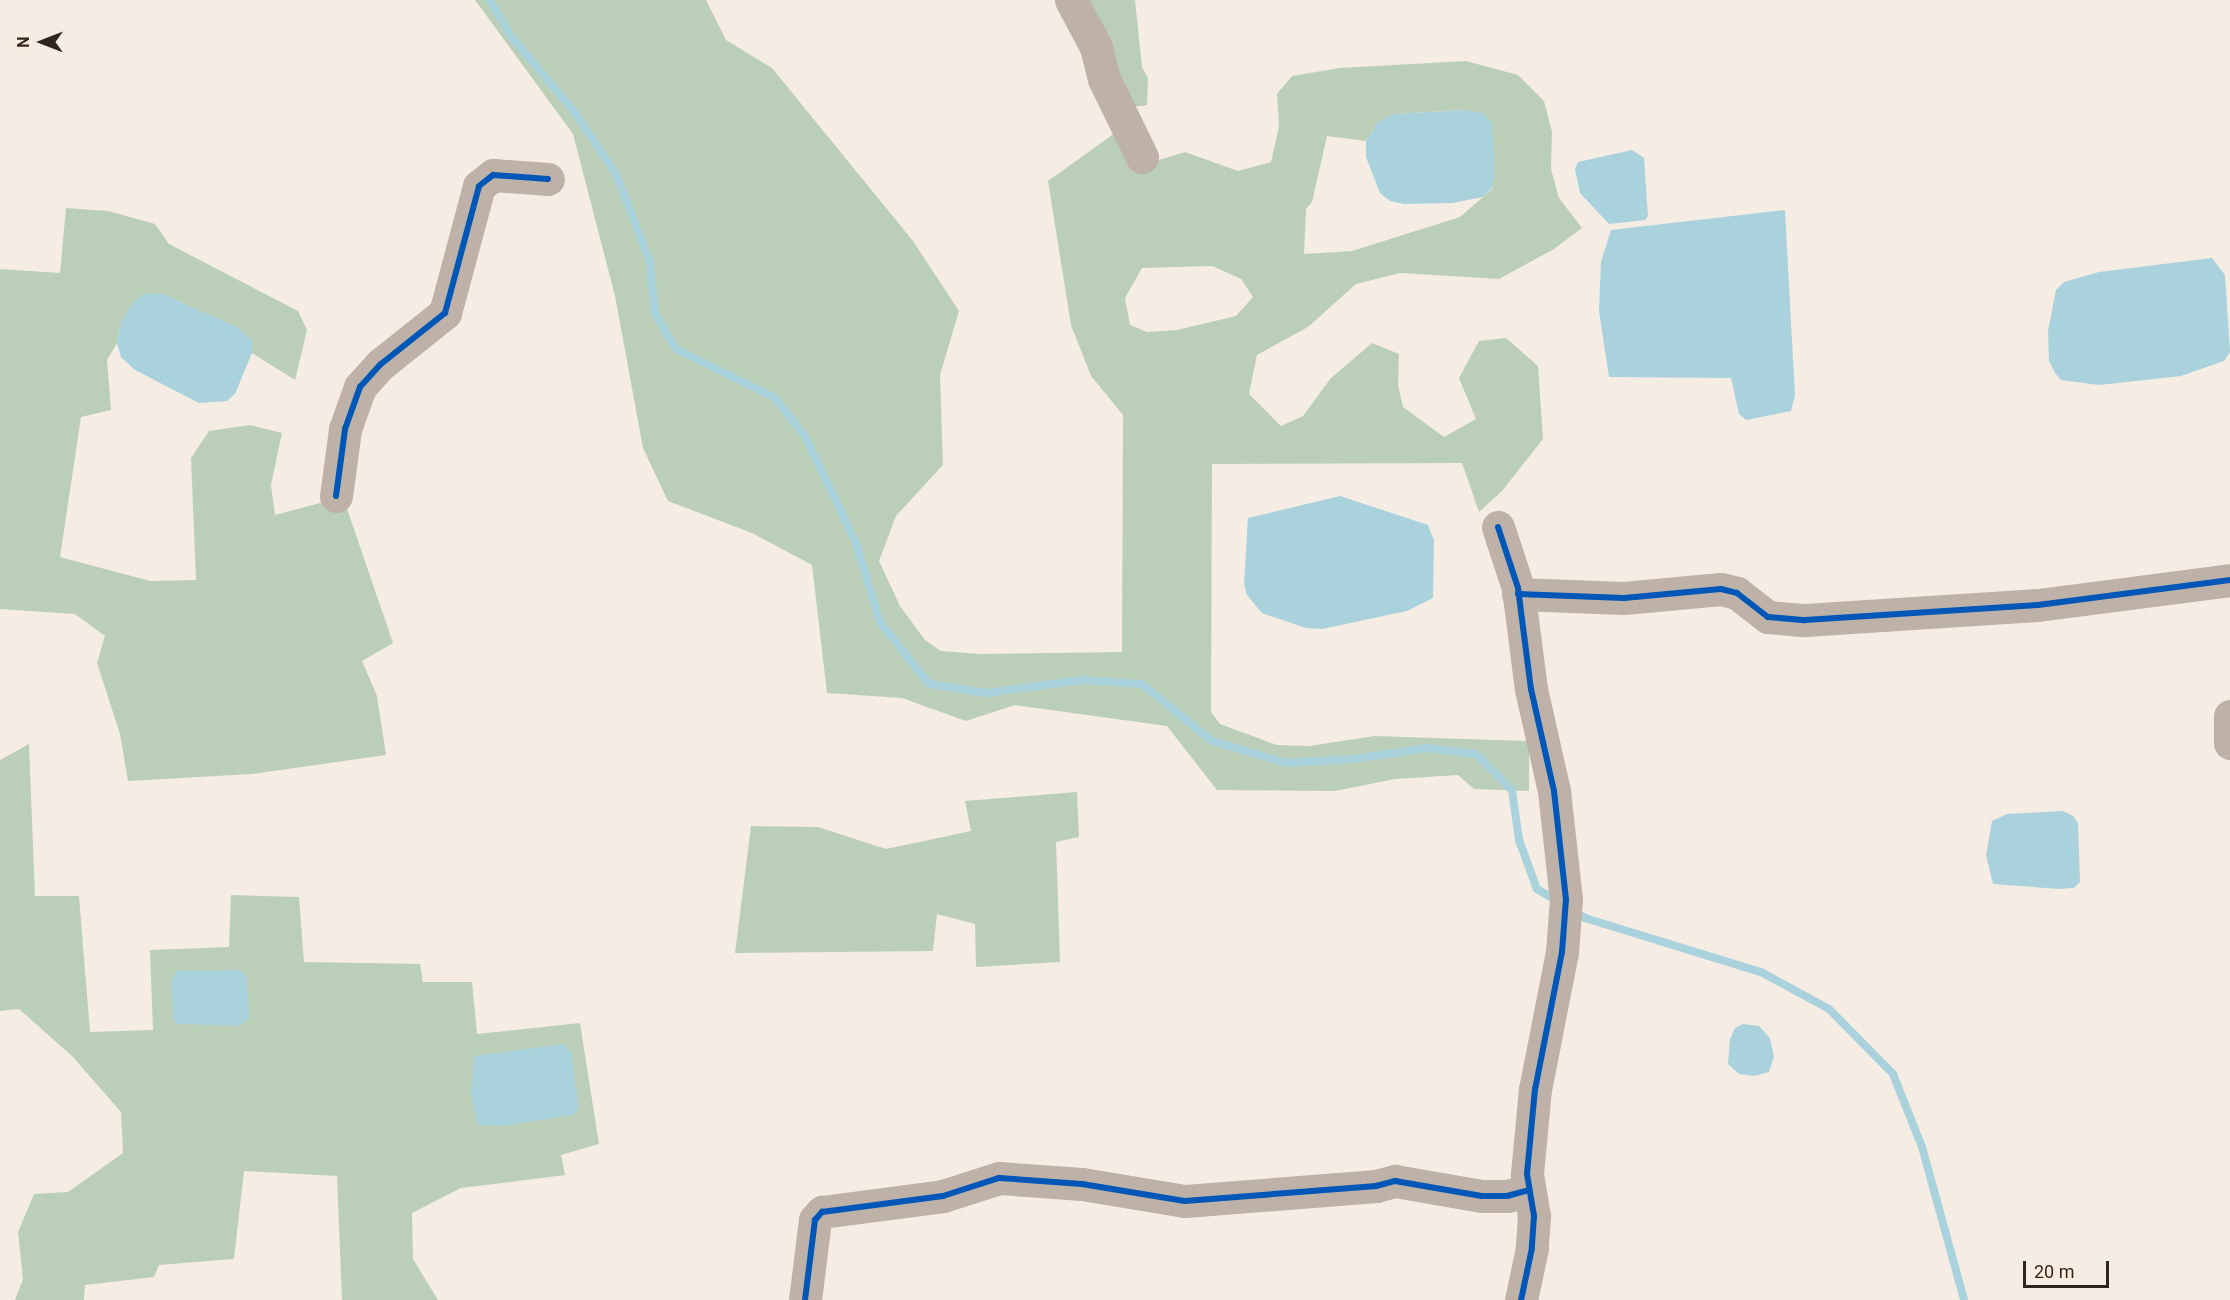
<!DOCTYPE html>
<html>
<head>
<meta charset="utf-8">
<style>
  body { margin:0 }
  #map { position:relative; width:2230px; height:1300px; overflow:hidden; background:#f5ece4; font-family:Roboto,sans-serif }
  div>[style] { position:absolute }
  .forest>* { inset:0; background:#bbcfb8 }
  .water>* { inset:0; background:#a9d2dc }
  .stream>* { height:8px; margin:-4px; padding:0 4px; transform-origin:4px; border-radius:4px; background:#a9d2dc }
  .street>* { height:33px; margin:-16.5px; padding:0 16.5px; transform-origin:16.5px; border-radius:16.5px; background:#bdb1a8 }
  .cycleway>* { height:6px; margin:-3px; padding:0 3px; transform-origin:3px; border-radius:3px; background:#0057b8 }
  span { translate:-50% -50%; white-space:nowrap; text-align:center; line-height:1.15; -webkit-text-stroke:4.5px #fcecdd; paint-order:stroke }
  .north { position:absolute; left:12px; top:12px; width:60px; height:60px; -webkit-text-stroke:4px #fcecdd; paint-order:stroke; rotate:270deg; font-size:16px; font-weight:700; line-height:24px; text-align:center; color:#2e2720 }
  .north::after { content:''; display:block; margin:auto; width:21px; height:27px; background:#2e2720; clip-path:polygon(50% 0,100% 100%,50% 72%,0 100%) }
  .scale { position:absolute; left:2023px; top:1261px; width:86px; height:27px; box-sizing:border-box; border:3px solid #2e2720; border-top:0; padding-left:8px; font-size:18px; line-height:21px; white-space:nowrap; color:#2e2720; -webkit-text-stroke:4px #fcecdd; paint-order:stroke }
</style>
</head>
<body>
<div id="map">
  <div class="forest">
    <i style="clip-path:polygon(evenodd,475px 0,706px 0,726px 40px,772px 68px,913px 241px,959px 311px,940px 375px,943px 465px,896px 516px,879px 561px,900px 606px,925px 640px,941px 651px,980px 654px,1122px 652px,1123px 415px,1091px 376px,1071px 325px,1048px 181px,1115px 133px,1143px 165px,1185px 152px,1238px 171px,1271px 162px,1279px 126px,1277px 94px,1292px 76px,1340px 68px,1466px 61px,1518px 75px,1544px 101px,1552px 132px,1551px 169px,1559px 198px,1582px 228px,1554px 249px,1499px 279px,1400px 273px,1356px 284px,1308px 327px,1257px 355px,1249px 394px,1281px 426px,1303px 416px,1331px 378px,1372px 343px,1399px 354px,1398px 385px,1403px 407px,1444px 437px,1476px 419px,1459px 378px,1479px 341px,1506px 338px,1538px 366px,1543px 439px,1502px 491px,1479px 512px,1462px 463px,1212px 464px,1211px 712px,1220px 724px,1277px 745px,1309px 746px,1375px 736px,1529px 741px,1529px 791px,1474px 789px,1458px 775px,1395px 779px,1335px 791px,1217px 790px,1167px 726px,1015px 705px,966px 721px,902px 698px,827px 693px,812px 565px,752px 533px,668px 501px,643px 448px,615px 296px,573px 134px,475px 0,1465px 110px,1492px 189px,1460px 217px,1352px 251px,1304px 254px,1306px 209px,1312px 202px,1327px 136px,1366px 141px,1378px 122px,1393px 114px,1465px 110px,475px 0,1212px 266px,1241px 279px,1253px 297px,1236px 316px,1177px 330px,1147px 332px,1130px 325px,1125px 298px,1142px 268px,1212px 266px)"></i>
    <i style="clip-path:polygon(1079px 0,1135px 0,1142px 67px,1148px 78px,1147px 105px,1127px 108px)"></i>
    <i style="clip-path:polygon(66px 208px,108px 211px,155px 224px,169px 244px,298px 311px,307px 330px,295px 380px,252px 353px,252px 340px,237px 327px,163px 294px,144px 294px,121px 323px,117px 343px,107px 360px,111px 410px,81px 417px,60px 557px,150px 581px,196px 580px,191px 458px,209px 431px,250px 425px,282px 433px,271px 485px,275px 515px,343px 497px,393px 643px,362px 661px,377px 696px,386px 755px,252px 774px,128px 781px,120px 734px,97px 663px,105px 636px,75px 614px,0 609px,0 269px,60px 273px)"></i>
    <i style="clip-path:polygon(29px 744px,35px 896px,79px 896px,90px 1032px,153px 1030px,150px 950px,229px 947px,231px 895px,299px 897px,304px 962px,420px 964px,423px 982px,472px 982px,477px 1034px,580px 1023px,599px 1144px,561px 1155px,565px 1175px,461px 1188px,412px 1213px,413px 1259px,438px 1300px,342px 1300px,337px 1176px,244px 1171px,234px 1259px,159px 1265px,154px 1277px,85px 1285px,84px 1300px,15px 1300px,23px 1279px,18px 1232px,34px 1194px,68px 1192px,123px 1153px,121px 1112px,72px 1056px,19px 1009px,0 1011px,0 760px)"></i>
    <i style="clip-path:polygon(1077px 792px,1079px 837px,1056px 842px,1060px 962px,976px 967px,975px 924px,937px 914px,933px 951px,735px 953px,751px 826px,818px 827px,886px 849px,971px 831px,965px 801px)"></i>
  </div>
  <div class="water">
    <i style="clip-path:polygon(1465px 110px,1484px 114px,1492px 123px,1495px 174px,1491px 189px,1483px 197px,1452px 203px,1404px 204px,1390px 201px,1380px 193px,1366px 157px,1366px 141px,1378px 122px,1393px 114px)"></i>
    <i style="clip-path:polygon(1632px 150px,1644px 158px,1648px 216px,1645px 220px,1609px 224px,1580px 193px,1575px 169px,1578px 162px)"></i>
    <i style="clip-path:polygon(1785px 210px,1795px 396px,1791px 411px,1746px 420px,1739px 414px,1731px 378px,1609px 377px,1599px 311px,1601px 262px,1611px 230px)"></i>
    <i style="clip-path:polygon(2212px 258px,2225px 275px,2230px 352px,2224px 361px,2181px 376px,2099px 385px,2061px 380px,2055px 373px,2049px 361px,2048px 331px,2056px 290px,2064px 282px,2099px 272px)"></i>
    <i style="clip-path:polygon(144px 294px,163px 294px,237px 327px,252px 340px,252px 353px,235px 394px,227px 401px,199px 403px,135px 370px,121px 357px,117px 343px,121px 323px,132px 303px)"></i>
    <i style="clip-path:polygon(1340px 496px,1428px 525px,1434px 541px,1433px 598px,1407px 611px,1322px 629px,1306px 628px,1262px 613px,1247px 595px,1244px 584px,1248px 518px)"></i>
    <i style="clip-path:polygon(2063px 811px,2073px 816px,2078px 823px,2080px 882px,2074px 888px,2059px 889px,1993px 884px,1986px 855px,1992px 821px,2007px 814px)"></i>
    <i style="clip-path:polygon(239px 970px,247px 977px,249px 1019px,239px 1026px,178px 1024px,173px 1020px,171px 981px,177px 971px)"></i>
    <i style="clip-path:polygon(1743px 1024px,1759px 1026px,1770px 1038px,1774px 1057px,1769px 1072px,1754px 1076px,1739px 1074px,1728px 1064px,1730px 1039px,1735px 1028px)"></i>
    <i style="clip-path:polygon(564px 1044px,571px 1052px,579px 1108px,573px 1115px,503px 1126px,478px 1125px,471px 1096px,474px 1056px)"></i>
  </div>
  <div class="stream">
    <i style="left:490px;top:0;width:42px;rotate:59.7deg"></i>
    <i style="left:511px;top:36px;width:97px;rotate:50deg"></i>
    <i style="left:573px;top:110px;width:77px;rotate:56.1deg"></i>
    <i style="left:616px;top:174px;width:94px;rotate:68.9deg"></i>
    <i style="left:650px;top:262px;width:51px;rotate:84.4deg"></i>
    <i style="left:655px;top:313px;width:42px;rotate:59.7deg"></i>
    <i style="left:676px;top:349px;width:110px;rotate:26.3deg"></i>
    <i style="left:775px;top:398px;width:48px;rotate:51.7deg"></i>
    <i style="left:805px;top:436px;width:119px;rotate:64.5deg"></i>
    <i style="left:856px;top:543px;width:83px;rotate:73.1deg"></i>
    <i style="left:880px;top:622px;width:79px;rotate:51.7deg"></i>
    <i style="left:929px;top:684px;width:58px;rotate:9deg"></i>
    <i style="left:986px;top:693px;width:97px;rotate:-7.7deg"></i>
    <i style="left:1082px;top:680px;width:60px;rotate:3.8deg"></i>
    <i style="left:1142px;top:684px;width:90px;rotate:39.2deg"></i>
    <i style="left:1212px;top:741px;width:77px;rotate:16.6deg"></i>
    <i style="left:1286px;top:763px;width:68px;rotate:-3.4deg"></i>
    <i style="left:1354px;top:759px;width:74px;rotate:-8.6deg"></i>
    <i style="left:1427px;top:748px;width:49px;rotate:7deg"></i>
    <i style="left:1476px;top:754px;width:51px;rotate:45deg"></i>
    <i style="left:1512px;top:790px;width:50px;rotate:82deg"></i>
    <i style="left:1519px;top:840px;width:52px;rotate:69.8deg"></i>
    <i style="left:1537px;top:889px;width:23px;rotate:31deg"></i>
    <i style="left:1573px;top:911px;width:14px;rotate:30deg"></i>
    <i style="left:1585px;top:918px;width:184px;rotate:17.1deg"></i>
    <i style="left:1761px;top:972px;width:77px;rotate:28.6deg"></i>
    <i style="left:1829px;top:1009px;width:91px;rotate:45.4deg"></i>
    <i style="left:1893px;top:1074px;width:79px;rotate:68.3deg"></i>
    <i style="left:1922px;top:1147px;width:159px;rotate:74.6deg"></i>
  </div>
  <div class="street">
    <i style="left:1071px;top:0;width:53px;rotate:62deg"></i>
    <i style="left:1096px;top:47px;width:33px;rotate:76deg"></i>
    <i style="left:1104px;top:79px;width:87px;rotate:64deg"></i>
    <i style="left:336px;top:496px;width:68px;rotate:-82.3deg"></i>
    <i style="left:345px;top:429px;width:45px;rotate:-70.3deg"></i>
    <i style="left:360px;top:387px;width:31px;rotate:-48deg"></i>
    <i style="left:381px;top:364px;width:82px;rotate:-38.6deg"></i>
    <i style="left:445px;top:313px;width:131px;rotate:-75deg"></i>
    <i style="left:479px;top:186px;width:18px;rotate:-38deg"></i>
    <i style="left:493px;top:175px;width:55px;rotate:4.2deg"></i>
    <i style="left:1498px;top:527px;width:64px;rotate:71.8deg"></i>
    <i style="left:1518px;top:588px;width:102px;rotate:82.7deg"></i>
    <i style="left:1531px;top:689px;width:105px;rotate:77.3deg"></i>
    <i style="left:1554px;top:791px;width:109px;rotate:83.7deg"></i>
    <i style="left:1566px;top:899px;width:53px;rotate:94.3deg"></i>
    <i style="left:1562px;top:952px;width:140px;rotate:101.1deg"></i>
    <i style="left:1535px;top:1089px;width:85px;rotate:95.4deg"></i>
    <i style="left:1527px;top:1174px;width:43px;rotate:80.5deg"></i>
    <i style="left:1534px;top:1216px;width:32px;rotate:94deg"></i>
    <i style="left:1532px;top:1248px;width:53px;rotate:101.9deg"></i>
    <i style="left:1518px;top:594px;width:106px;rotate:2.2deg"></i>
    <i style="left:1624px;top:598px;width:97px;rotate:-5.3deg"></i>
    <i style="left:1721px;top:589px;width:16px;rotate:14deg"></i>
    <i style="left:1737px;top:593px;width:39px;rotate:38deg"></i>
    <i style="left:1768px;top:617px;width:37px;rotate:5deg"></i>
    <i style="left:1805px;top:620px;width:233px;rotate:-3.7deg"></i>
    <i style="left:2038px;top:605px;width:194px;rotate:-7.4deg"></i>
    <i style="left:2230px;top:716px;width:27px;rotate:90deg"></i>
    <i style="left:805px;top:1300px;width:81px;rotate:-82.9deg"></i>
    <i style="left:815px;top:1220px;width:11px;rotate:-49deg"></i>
    <i style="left:822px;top:1212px;width:122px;rotate:-7.5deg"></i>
    <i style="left:943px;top:1196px;width:59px;rotate:-17.8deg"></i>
    <i style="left:999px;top:1178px;width:83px;rotate:4.1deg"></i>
    <i style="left:1082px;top:1184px;width:104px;rotate:9.4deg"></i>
    <i style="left:1185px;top:1201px;width:192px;rotate:-4.5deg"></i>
    <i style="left:1376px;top:1186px;width:20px;rotate:-15deg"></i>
    <i style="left:1395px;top:1181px;width:88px;rotate:9.8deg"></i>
    <i style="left:1482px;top:1196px;width:25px"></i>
    <i style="left:1507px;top:1196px;width:23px;rotate:-15deg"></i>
  </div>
  <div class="cycleway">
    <i style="left:336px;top:496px;width:68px;rotate:-82.3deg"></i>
    <i style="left:345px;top:429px;width:45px;rotate:-70.3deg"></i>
    <i style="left:360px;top:387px;width:31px;rotate:-48deg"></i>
    <i style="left:381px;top:364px;width:82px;rotate:-38.6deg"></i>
    <i style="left:445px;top:313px;width:131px;rotate:-75deg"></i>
    <i style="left:479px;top:186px;width:18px;rotate:-38deg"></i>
    <i style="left:493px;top:175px;width:55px;rotate:4.2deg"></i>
    <i style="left:1498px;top:527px;width:64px;rotate:71.8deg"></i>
    <i style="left:1518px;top:588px;width:102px;rotate:82.7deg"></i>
    <i style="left:1531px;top:689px;width:105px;rotate:77.3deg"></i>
    <i style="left:1554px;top:791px;width:109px;rotate:83.7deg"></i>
    <i style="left:1566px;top:899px;width:53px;rotate:94.3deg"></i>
    <i style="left:1562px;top:952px;width:140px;rotate:101.1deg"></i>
    <i style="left:1535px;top:1089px;width:85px;rotate:95.4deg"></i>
    <i style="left:1527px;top:1174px;width:43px;rotate:80.5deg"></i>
    <i style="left:1534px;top:1216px;width:32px;rotate:94deg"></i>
    <i style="left:1532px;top:1248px;width:53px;rotate:101.9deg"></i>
    <i style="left:1518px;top:594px;width:106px;rotate:2.2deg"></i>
    <i style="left:1624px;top:598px;width:97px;rotate:-5.3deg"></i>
    <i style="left:1721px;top:589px;width:16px;rotate:14deg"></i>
    <i style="left:1737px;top:593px;width:39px;rotate:38deg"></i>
    <i style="left:1768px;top:617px;width:37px;rotate:5deg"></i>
    <i style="left:1805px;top:620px;width:233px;rotate:-3.7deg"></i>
    <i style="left:2038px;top:605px;width:194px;rotate:-7.4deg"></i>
    <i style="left:805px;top:1300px;width:81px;rotate:-82.9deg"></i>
    <i style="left:815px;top:1220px;width:11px;rotate:-49deg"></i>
    <i style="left:822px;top:1212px;width:122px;rotate:-7.5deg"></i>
    <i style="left:943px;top:1196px;width:59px;rotate:-17.8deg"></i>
    <i style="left:999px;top:1178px;width:83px;rotate:4.1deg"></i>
    <i style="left:1082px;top:1184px;width:104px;rotate:9.4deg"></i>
    <i style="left:1185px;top:1201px;width:192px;rotate:-4.5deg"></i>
    <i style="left:1376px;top:1186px;width:20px;rotate:-15deg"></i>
    <i style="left:1395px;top:1181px;width:88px;rotate:9.8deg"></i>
    <i style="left:1482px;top:1196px;width:25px"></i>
    <i style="left:1507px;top:1196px;width:23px;rotate:-15deg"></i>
  </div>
  <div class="north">N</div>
  <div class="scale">20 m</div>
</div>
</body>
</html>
